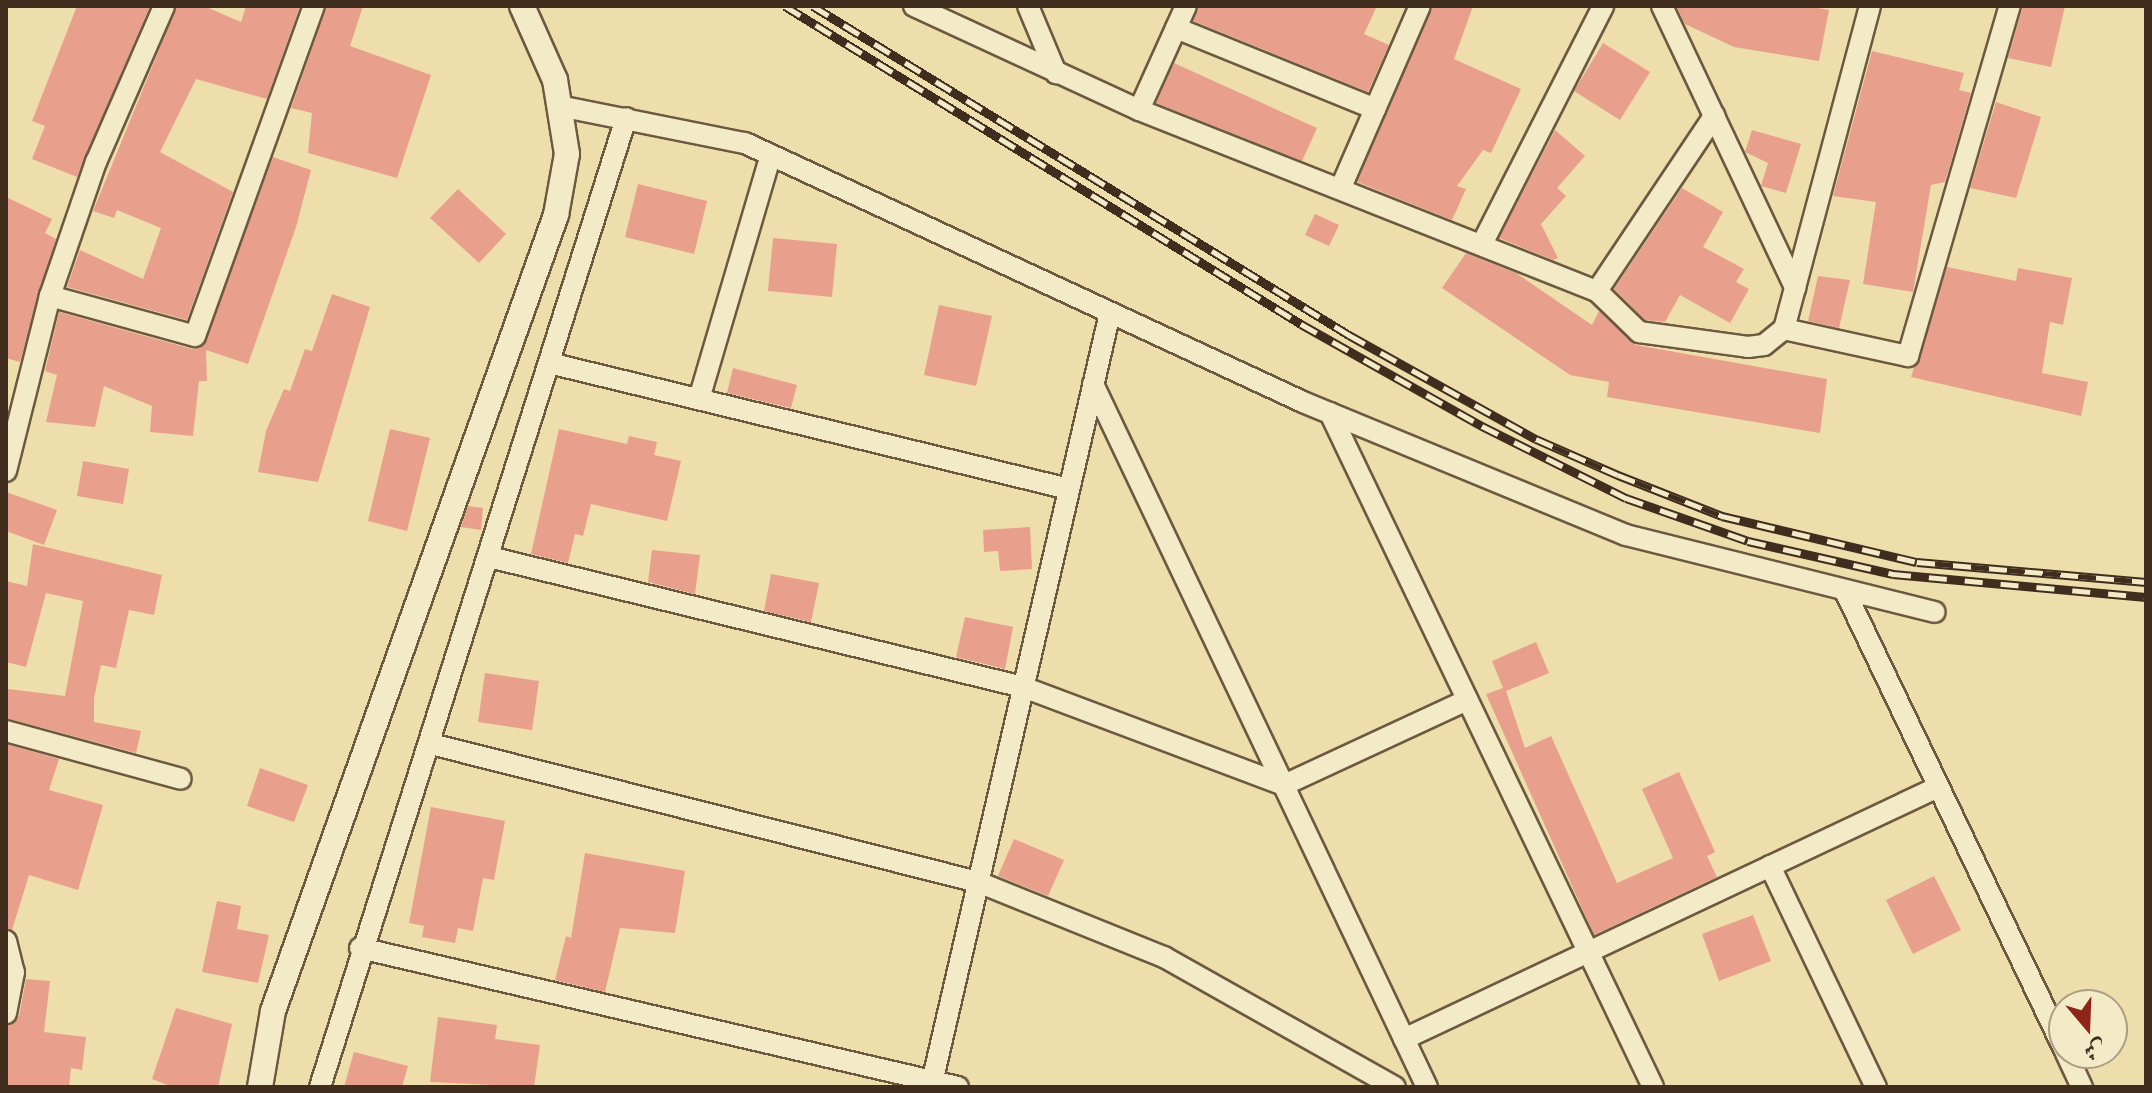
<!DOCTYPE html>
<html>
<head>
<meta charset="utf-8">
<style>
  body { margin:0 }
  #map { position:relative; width:2152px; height:1093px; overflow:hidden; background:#eddeab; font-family:Cardo,Amiri,serif }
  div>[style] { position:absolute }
  .building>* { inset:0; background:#e8a08d }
  .roads { filter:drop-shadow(2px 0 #6c5940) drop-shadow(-2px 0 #6c5940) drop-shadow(0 2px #6c5940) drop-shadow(0 -2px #6c5940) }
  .minor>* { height:20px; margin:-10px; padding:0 10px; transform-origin:10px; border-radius:10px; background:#f3eac8 }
  .tertiary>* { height:24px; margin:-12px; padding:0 12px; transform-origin:12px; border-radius:12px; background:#f3eac8 }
  .rail>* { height:9px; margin-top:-4.5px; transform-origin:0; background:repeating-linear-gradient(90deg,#f3eac8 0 18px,#412d1d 0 36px); box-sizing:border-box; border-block:2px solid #412d1d }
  span { translate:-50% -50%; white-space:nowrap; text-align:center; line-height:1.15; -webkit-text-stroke:8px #f3eac8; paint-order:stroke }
  .frame { position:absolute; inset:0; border:8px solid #412d1d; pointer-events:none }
  .north { position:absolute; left:2048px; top:989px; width:80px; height:80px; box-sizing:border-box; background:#f3eac8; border:2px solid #ac9e84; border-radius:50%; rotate:161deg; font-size:22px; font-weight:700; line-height:32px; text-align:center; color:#412d1d }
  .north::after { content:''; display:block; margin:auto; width:28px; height:36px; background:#8f2418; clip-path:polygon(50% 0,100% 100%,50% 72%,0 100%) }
</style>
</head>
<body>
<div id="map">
  <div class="building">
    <i style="clip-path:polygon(77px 6px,150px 6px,77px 177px,32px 159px,45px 126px,32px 121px)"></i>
    <i style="clip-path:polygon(177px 6px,204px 6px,241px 22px,246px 6px,300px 6px,267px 99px,196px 79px,160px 152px,233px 192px,187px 320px,67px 287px,80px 250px,143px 279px,161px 228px,117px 210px,114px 218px,93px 211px)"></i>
    <i style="clip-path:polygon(327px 6px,363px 6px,350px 46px,431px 75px,397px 178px,308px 153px,312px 113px,291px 108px)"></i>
    <i style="clip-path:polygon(1199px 6px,1377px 6px,1364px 34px,1389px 45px,1368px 92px,1193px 21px)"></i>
    <i style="clip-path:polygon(1433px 6px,1473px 6px,1454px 59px,1521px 89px,1491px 153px,1483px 150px,1457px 186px,1466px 189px,1452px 220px,1357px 182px)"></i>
    <i style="clip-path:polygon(1676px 6px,1808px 6px,1829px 10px,1819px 61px,1734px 47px,1685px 24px)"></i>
    <i style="clip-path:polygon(2023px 6px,2065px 6px,2051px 67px,2008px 58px)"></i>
    <i style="clip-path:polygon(1603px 43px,1650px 72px,1620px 120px,1574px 91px)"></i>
    <i style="clip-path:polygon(1872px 51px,1964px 73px,1959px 90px,1971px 93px,1945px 182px,1931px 185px,1913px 292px,1863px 284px,1876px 202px,1833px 196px)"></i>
    <i style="clip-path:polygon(1174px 63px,1317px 128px,1302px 161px,1156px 103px)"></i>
    <i style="clip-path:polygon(1996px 102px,2041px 117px,2016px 198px,1970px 188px)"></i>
    <i style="clip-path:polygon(1555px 130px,1585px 156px,1557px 188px,1566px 196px,1541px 224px,1558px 258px,1553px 260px,1499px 238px)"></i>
    <i style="clip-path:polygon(1752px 130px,1801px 144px,1786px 193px,1761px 186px,1768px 163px,1745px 152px)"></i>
    <i style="clip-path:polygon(273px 157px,311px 170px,296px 227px,248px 364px,206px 350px,207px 381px,199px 381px,193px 436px,150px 432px,152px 406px,104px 386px,95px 427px,46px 422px,57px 375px,45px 371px,59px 312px,192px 349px,204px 345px)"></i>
    <i style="clip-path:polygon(638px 184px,707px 201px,694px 254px,625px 237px)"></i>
    <i style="clip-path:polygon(1682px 188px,1723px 212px,1703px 247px,1744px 269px,1736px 282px,1749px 289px,1730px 323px,1680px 295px,1665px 322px,1645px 320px,1614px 289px)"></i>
    <i style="clip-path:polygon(458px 189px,506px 234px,479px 263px,430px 218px)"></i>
    <i style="clip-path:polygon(6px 197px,52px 219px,45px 233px,56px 239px,20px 362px,6px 358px)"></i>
    <i style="clip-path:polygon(1315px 214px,1339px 225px,1329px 246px,1305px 235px)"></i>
    <i style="clip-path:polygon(773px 238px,837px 244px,832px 297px,768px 291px)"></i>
    <i style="clip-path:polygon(1466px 253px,1516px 273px,1592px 325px,1599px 311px,1636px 345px,1827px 379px,1820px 433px,1607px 397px,1609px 382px,1570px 375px,1442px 288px)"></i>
    <i style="clip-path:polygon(1947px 267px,2016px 281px,2018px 268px,2072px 278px,2063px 325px,2050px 322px,2042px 373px,2088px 382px,2081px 416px,1911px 377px)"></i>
    <i style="clip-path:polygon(1818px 276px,1850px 280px,1839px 328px,1808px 321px)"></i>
    <i style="clip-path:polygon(332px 294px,370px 307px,318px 482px,258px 472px,266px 431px,284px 389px,290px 391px,305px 349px,312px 351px)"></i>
    <i style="clip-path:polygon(939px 305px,992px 316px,976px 386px,924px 375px)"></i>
    <i style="clip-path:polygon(733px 368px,797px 385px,791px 408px,727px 393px)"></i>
    <i style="clip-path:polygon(390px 429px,430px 438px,407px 531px,368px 521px)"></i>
    <i style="clip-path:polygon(559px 429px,627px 444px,629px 436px,657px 442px,654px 455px,681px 461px,667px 521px,591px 504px,583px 536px,575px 534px,568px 563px,531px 554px)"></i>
    <i style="clip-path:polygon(83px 461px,129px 469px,123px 504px,77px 496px)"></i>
    <i style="clip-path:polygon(6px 492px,57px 510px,44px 545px,6px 531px)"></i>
    <i style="clip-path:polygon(468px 506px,483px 508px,481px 530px,461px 527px)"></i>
    <i style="clip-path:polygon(1030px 527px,1032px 569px,1000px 571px,998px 551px,984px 552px,983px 530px)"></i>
    <i style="clip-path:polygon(33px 544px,162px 575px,154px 615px,129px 610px,116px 668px,101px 665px,94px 698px,94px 722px,141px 731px,136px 753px,6px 718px,8px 689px,65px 696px,83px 601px,46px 593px,26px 667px,6px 662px,6px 581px,27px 586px)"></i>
    <i style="clip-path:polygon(652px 550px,700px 555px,695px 594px,648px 582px)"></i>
    <i style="clip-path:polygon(771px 574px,819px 583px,811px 622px,764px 611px)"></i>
    <i style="clip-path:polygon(965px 617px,1013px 627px,1005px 669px,956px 657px)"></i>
    <i style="clip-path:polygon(1536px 642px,1549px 673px,1506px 691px,1525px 748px,1551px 736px,1617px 883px,1673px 858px,1642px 789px,1679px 772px,1715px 852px,1707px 856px,1717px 877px,1594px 935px,1486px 694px,1503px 688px,1492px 661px)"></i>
    <i style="clip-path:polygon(485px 673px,539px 681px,532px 730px,478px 722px)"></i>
    <i style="clip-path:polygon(6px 744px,59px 759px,49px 790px,103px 805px,78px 890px,29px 875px,12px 930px,6px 928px)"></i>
    <i style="clip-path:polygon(260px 768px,308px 785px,294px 822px,247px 806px)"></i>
    <i style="clip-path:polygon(431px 807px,505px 821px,494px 880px,483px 878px,473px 931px,458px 928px,455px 943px,422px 937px,424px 926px,409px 923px)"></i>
    <i style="clip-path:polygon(1014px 839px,1064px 860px,1048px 896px,998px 876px)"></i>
    <i style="clip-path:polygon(585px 853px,685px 871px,675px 933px,620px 928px,605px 992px,555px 980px,566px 936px,571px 938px)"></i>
    <i style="clip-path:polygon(1934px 876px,1961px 930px,1913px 954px,1886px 900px)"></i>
    <i style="clip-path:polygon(217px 901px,241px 906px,237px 929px,269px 935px,258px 983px,202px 972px)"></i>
    <i style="clip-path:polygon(1753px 915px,1771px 961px,1719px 981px,1702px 934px)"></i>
    <i style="clip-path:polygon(26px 979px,50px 981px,44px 1032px,86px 1037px,82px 1070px,71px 1068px,69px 1087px,6px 1087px,6px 1026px,19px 1016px)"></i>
    <i style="clip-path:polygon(176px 1008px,232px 1024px,218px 1087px,173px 1087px,152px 1079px)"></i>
    <i style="clip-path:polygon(438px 1017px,497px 1025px,495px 1039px,540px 1045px,534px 1087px,430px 1082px)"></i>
    <i style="clip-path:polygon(354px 1052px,408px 1066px,402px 1087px,344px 1087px)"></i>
  </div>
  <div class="roads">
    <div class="minor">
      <i style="left:914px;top:6px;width:248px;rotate:24.8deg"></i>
      <i style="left:1139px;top:110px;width:492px;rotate:21.6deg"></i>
      <i style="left:1597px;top:291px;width:59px;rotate:44.3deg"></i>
      <i style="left:1639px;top:332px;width:110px;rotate:7.8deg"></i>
      <i style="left:1748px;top:347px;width:16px;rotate:-7deg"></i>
      <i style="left:1764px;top:345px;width:26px;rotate:-39deg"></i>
      <i style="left:1028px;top:6px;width:73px;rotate:67.3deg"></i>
      <i style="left:1662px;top:6px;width:312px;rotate:64.7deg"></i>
      <i style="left:1870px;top:6px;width:334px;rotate:104.9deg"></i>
      <i style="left:1784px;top:329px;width:127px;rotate:12.3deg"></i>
      <i style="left:1908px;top:356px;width:365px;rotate:-73.8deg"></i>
      <i style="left:1176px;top:28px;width:215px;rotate:22.1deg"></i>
      <i style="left:559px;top:106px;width:190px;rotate:11.3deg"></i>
      <i style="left:745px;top:143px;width:615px;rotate:24.9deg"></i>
      <i style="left:1303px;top:402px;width:349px;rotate:22.4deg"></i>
      <i style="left:1626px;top:535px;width:318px;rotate:14deg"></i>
      <i style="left:1139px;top:110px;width:114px;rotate:-65.7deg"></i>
      <i style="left:1342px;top:185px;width:195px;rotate:-66.5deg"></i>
      <i style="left:1483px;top:242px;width:265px;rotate:-63deg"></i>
      <i style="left:1597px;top:291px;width:211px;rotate:-56.2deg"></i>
      <i style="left:50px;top:296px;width:150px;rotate:15.4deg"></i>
      <i style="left:195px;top:336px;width:351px;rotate:-70.2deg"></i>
      <i style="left:549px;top:363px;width:535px;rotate:13.62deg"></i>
      <i style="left:1093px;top:384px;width:778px;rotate:64.59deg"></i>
      <i style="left:699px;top:399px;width:254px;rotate:-73.6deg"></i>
      <i style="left:1330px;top:413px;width:747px;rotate:64.39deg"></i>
      <i style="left:6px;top:471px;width:180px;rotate:-75.9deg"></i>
      <i style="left:50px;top:296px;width:142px;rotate:-71.1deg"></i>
      <i style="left:96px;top:162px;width:170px;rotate:-66.4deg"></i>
      <i style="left:489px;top:557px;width:550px;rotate:13.68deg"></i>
      <i style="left:1023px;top:687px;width:279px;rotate:20.6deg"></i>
      <i style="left:1284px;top:785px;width:202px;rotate:-24.9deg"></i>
      <i style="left:1845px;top:591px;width:508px;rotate:64.44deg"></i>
      <i style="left:6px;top:731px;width:181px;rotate:15.3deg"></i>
      <i style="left:431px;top:744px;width:564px;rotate:14.16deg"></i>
      <i style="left:978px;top:882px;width:201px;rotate:22deg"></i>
      <i style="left:1164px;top:957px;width:265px;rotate:29.4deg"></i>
      <i style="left:1770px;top:866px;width:245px;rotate:64.4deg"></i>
      <i style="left:6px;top:941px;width:32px;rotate:76deg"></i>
      <i style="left:14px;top:972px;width:42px;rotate:101deg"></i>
      <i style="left:360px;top:948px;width:614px;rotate:13.09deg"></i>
      <i style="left:1404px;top:1039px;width:590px;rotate:-25.26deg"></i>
      <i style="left:2066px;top:1053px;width:38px;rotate:65deg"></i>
      <i style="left:320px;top:1087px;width:1016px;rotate:-72.47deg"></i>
      <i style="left:931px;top:1087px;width:794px;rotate:-76.98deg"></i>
    </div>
    <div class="tertiary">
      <i style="left:260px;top:1087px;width:77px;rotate:-80.3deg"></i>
      <i style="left:273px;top:1011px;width:845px;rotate:-70.43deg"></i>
      <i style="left:556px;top:215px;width:62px;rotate:-79.8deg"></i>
      <i style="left:567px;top:154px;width:75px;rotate:-99.2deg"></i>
      <i style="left:555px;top:80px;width:81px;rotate:-114deg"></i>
    </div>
  </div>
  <div class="rail">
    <i style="left:785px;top:6px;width:606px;rotate:31.64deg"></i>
    <i style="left:1301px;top:324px;width:208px;rotate:29.4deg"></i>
    <i style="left:1482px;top:426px;width:161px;rotate:26.6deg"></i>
    <i style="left:1626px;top:498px;width:129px;rotate:19.4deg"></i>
    <i style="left:1748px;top:541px;width:149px;rotate:12.8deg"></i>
    <i style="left:1893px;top:574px;width:254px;rotate:5.2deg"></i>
    <i style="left:813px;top:6px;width:629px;rotate:31.54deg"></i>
    <i style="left:1349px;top:335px;width:214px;rotate:29.1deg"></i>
    <i style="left:1536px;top:439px;width:90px;rotate:23.7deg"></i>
    <i style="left:1618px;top:475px;width:112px;rotate:21.5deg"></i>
    <i style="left:1722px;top:516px;width:200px;rotate:13.3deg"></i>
    <i style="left:1917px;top:562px;width:230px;rotate:5deg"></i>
  </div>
  <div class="frame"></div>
  <div class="north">ش</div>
</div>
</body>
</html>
